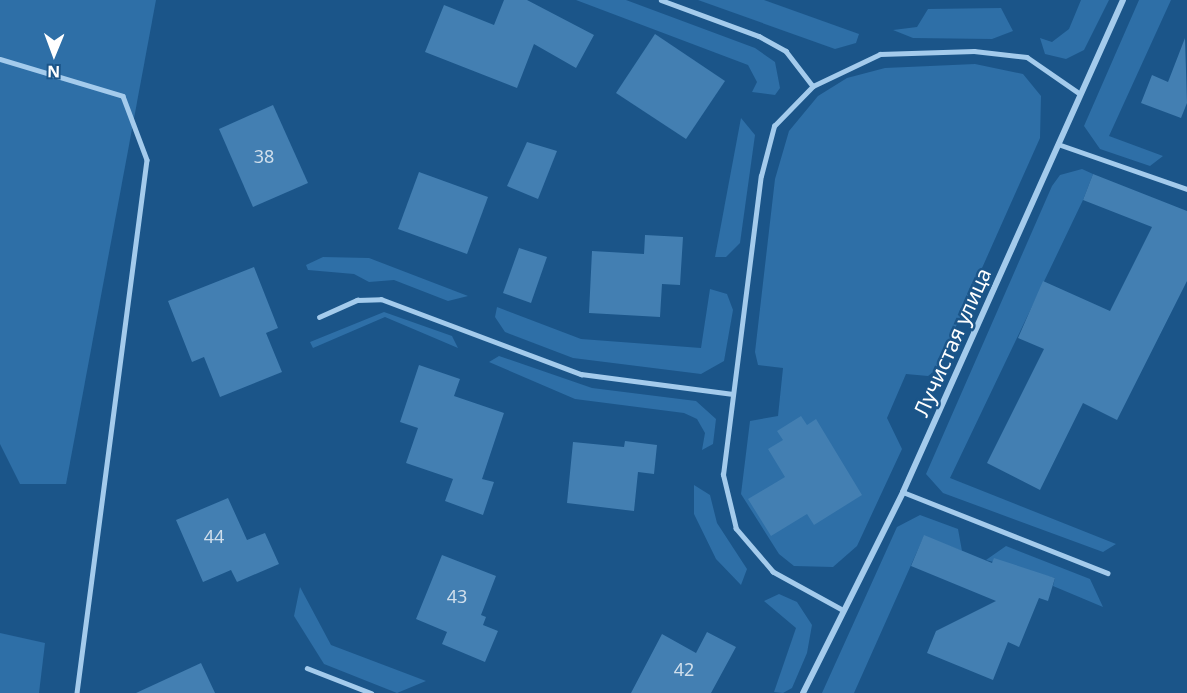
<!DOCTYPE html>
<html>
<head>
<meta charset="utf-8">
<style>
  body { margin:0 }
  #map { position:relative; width:1187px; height:693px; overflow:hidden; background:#1b5589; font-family:"Noto Sans",sans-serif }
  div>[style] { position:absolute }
  .green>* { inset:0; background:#2e6fa7 }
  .building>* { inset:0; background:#437fb2 }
  .service>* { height:4.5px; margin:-2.25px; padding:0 2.25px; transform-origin:2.25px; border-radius:2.25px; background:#a4cbec }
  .minor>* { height:6px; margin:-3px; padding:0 3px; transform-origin:3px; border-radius:3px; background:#a4cbec }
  span { translate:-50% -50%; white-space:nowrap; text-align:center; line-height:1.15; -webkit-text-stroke:5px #1b5589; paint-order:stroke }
  .number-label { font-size:18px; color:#d0dfec }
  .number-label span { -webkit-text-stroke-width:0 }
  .street-label { font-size:21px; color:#fff }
  .north { position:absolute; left:24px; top:24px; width:60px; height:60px; -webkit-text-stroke:4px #1b5589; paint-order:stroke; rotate:181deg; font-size:16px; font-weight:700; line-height:24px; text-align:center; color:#fff }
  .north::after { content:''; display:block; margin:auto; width:21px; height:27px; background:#fff; clip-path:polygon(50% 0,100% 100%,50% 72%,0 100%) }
</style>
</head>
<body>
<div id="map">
  <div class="green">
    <i style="clip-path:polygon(0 0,156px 0,66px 484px,20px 484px,0 444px)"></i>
    <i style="clip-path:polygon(576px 0,626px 0,755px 48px,775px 62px,780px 88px,775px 95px,752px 92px,757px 82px,748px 65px)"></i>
    <i style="clip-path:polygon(698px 0,764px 0,859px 34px,856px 43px,835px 49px)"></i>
    <i style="clip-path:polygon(1081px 0,1109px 0,1084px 50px,1066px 59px,1045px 54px,1040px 38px,1052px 42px,1069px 29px)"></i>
    <i style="clip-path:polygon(1139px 0,1171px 0,1109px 136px,1163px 156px,1150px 166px,1100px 149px,1084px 126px)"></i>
    <i style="clip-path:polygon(1001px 8px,1013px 31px,992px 39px,913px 38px,893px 30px,917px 27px,928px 9px)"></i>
    <i style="clip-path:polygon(975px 64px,1023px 74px,1041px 96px,1040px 138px,937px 369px,928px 376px,906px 374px,887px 418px,902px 449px,857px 546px,833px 567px,794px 566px,779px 554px,741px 494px,750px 421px,778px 416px,783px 368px,758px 365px,755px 352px,775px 179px,789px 131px,818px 96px,847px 78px,885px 68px)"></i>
    <i style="clip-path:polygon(741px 118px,755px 135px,740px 243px,726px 257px,715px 257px)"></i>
    <i style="clip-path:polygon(1082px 169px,1093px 174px,1083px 200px,950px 478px,1116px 544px,1103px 552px,943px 493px,926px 474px,1052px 186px,1060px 175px)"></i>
    <i style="clip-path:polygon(323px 257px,369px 258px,468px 296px,448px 301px,394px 280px,369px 282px,354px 274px,308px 270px,306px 265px)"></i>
    <i style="clip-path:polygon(710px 289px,727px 294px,733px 310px,724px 361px,701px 374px,573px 358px,505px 332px,495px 317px,497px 307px,581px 339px,701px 348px)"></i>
    <i style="clip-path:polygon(384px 312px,452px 336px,458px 348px,385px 317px,313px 348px,310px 342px)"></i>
    <i style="clip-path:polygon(499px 356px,592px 388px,696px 401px,716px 419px,713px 444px,702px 450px,705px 433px,697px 419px,684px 413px,575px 399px,489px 362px)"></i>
    <i style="clip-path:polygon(694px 485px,710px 495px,717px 523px,747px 569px,741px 585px,716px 559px,694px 514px)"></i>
    <i style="clip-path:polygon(920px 515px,958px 529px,962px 551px,924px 536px,854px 693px,822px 693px,897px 527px)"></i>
    <i style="clip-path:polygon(1006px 546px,1090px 579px,1103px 607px,1053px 586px,1055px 578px,986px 560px)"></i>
    <i style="clip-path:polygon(300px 587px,331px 645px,426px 681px,397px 693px,324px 664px,294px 616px)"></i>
    <i style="clip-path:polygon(779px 594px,797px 602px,812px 625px,807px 653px,792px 688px,783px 693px,774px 692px,796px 628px,764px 601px)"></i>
    <i style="clip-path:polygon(0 633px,45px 643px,39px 693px,0 693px)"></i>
  </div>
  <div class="building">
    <i style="clip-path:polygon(504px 0,527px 0,594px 35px,576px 68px,534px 44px,517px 88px,425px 52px,444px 5px,494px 25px)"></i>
    <i style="clip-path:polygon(655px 34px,725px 81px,686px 139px,616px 93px)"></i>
    <i style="clip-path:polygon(1185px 38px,1187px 103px,1181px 118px,1141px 103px,1152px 75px,1168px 82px)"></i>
    <i style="clip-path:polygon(273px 105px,308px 183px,253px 207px,219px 129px)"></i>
    <i style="clip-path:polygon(527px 142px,557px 151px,538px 199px,507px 186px)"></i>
    <i style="clip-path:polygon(419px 172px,488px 197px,467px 254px,398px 229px)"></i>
    <i style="clip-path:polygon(1093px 174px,1187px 211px,1187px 281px,1117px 420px,1083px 403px,1040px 490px,987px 463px,1044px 349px,1018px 338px,1043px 281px,1110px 311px,1152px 227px,1083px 200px)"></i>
    <i style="clip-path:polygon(645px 235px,683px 237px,680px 285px,662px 284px,660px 317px,589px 313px,592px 251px,644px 254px)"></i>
    <i style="clip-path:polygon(519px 248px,547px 257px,531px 303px,503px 293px)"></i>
    <i style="clip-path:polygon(254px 267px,278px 328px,266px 333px,282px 372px,220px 397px,204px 357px,192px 362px,168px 301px)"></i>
    <i style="clip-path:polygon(419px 365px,460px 379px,454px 396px,504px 413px,482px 479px,494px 482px,483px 515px,445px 501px,453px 479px,406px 463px,418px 428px,400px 422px)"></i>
    <i style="clip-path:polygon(801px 416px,807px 425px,816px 419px,862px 495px,814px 525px,807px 514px,771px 536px,748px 499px,785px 477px,768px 449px,783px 440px,777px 431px)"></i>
    <i style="clip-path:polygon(625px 441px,657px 445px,654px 474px,638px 472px,634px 511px,567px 503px,573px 442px,624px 447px)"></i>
    <i style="clip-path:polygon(228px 498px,247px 540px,265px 533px,279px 564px,237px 582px,231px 570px,203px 582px,176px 520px)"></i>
    <i style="clip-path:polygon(924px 535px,992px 563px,994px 558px,1055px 578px,1048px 601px,1039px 598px,1019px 647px,1008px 642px,993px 680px,927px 653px,936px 631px,996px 601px,911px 566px)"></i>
    <i style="clip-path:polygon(442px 555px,496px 576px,481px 615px,486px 617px,483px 625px,498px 631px,485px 662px,442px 644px,447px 632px,416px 619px)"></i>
    <i style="clip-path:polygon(707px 632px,736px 647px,711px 693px,631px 693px,662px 634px,696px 653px)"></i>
    <i style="clip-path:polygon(201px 663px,215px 693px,136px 693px)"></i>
  </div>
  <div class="service">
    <i style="left:661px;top:0;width:104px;rotate:20.2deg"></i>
    <i style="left:759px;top:36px;width:31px;rotate:29deg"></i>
    <i style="left:786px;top:51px;width:44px;rotate:52.4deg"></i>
    <i style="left:0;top:59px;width:128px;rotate:16.7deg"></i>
    <i style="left:123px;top:96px;width:68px;rotate:69.4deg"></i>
    <i style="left:147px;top:160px;width:538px;rotate:97.48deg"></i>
    <i style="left:1058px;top:144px;width:137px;rotate:19.2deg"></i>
    <i style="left:319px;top:317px;width:42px;rotate:-24.1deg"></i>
    <i style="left:357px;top:300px;width:24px;rotate:-2deg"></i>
    <i style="left:381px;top:299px;width:214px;rotate:20.6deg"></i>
    <i style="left:581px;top:374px;width:153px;rotate:7.5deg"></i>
    <i style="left:903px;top:492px;width:220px;rotate:21.6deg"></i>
    <i style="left:842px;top:610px;width:79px;rotate:-151.2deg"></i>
    <i style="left:773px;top:572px;width:57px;rotate:-130.7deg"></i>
    <i style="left:736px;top:529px;width:56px;rotate:-103.5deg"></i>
    <i style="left:723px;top:475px;width:301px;rotate:-82.8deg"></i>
    <i style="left:761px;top:176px;width:52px;rotate:-75.4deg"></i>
    <i style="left:774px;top:126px;width:56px;rotate:-45.7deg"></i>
    <i style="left:813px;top:86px;width:74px;rotate:-25.5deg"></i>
    <i style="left:880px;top:54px;width:94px;rotate:-1.8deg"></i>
    <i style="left:974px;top:51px;width:53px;rotate:6.5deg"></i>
    <i style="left:1027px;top:57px;width:63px;rotate:34.7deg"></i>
    <i style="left:307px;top:668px;width:69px;rotate:21.3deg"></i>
  </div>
  <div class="minor">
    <i style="left:803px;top:693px;width:225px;rotate:-63.5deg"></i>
    <i style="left:903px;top:492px;width:539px;rotate:-65.91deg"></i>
  </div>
  <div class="number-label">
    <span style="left:264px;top:156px">38</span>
    <span style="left:214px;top:536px">44</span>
    <span style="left:457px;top:596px">43</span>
    <span style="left:684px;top:669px">42</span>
  </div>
  <div class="street-label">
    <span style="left:952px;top:342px;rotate:-66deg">Лучистая улица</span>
  </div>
  <div class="north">N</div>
</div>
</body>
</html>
